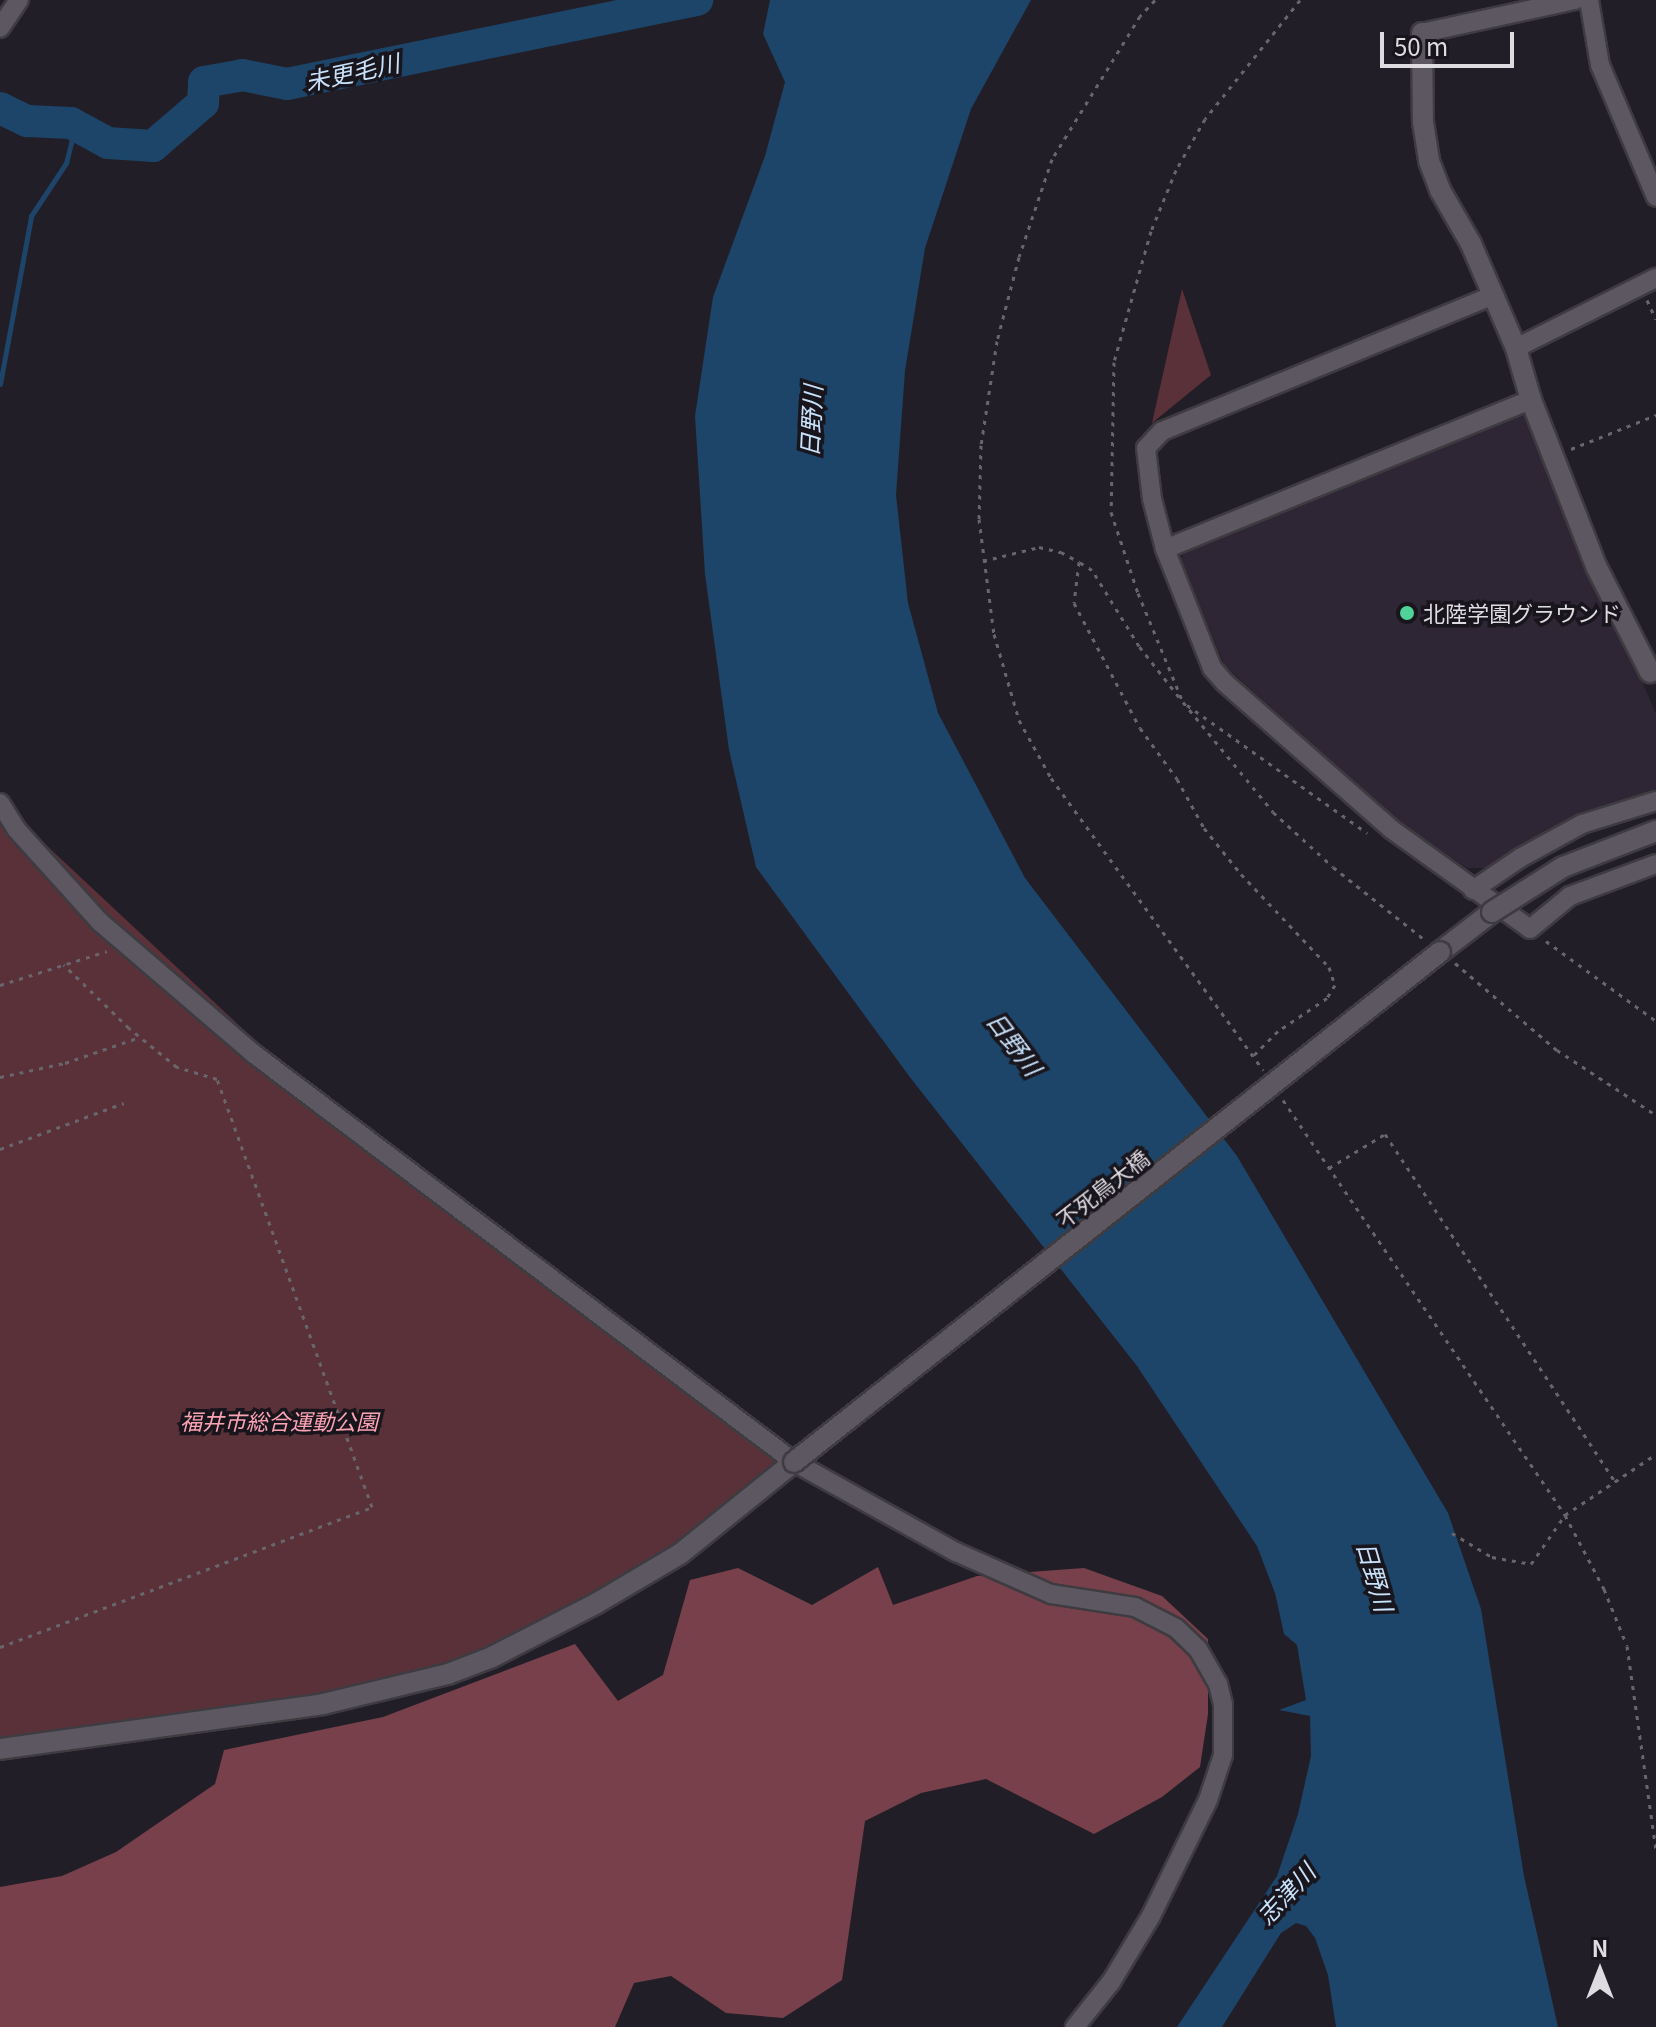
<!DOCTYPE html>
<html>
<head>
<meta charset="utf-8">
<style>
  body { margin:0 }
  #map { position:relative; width:1656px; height:2027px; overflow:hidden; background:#221e27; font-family:Georgia,"Noto Sans JP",serif }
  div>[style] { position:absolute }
  .built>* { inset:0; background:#2e2634 }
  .green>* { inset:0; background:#5b3139 }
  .forest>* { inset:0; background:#77404b }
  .water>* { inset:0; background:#1d4469 }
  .stream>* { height:5px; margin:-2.5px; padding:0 2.5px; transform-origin:2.5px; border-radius:2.5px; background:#1d4469 }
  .river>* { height:32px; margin:-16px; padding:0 16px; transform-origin:16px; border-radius:16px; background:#1d4469 }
  .path>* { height:3px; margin-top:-1.5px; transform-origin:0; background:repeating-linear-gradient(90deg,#69656d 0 4px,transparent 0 10px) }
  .roads { filter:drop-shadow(2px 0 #3e3b41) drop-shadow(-2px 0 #3e3b41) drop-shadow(0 2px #3e3b41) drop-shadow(0 -2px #3e3b41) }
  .minor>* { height:18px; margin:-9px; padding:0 9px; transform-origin:9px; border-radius:9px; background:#5c5761 }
  .tertiary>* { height:20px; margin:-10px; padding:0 10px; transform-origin:10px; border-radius:10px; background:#5c5761 }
  .bridges { filter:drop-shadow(2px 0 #3e3b41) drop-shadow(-2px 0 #3e3b41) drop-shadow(0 2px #3e3b41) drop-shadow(0 -2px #3e3b41) }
  .tertiary-bridge>* { height:20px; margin:-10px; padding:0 10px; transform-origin:10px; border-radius:10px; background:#5c5761 }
  .dots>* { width:22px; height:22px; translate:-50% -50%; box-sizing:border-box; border:4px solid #19151d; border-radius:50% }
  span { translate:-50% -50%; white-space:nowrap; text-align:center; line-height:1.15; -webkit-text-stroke:7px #19151d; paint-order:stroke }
  .poi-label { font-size:22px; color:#dedbe1 }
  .left { translate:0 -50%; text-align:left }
  .street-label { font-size:22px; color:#dedbe1 }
  .park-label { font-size:22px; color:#fda3b4; font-style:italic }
  .water-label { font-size:24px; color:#c9e2fb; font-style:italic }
  .north { position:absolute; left:1560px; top:1931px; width:80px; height:80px; -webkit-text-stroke:6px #19151d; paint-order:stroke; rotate:0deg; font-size:22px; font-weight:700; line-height:32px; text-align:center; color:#dedbe1 }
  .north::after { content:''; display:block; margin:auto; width:28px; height:36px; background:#dedbe1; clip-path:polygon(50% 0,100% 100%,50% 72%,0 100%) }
  .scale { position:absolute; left:1380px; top:32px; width:134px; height:36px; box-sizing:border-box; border:4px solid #dedbe1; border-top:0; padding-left:10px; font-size:24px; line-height:28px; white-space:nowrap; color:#dedbe1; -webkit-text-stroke:6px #19151d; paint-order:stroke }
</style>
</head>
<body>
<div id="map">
  <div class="built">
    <i style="clip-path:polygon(1516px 413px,1528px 417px,1656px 714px,1656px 792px,1631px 797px,1579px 819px,1489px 868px,1467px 868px,1400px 823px,1225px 666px,1180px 560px,1189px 545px)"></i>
  </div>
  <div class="green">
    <i style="clip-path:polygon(1182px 289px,1211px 375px,1152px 423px)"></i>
    <i style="clip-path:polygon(0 802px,336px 1116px,794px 1462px,597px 1603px,515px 1633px,448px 1674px,0 1749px)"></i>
  </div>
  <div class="forest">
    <i style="clip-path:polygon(878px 1567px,893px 1605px,977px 1576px,1084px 1568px,1162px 1596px,1208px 1639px,1208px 1714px,1200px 1767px,1162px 1797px,1094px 1834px,986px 1779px,921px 1793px,865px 1821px,842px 1980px,783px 2018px,726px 2013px,671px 1976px,634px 1983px,615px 2027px,0 2027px,0 1887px,62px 1876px,116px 1852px,215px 1784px,224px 1750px,383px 1717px,575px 1644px,618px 1701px,663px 1675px,690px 1580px,738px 1568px,812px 1605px)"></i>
  </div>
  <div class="water">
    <i style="clip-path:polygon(770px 0,1031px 0,971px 109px,925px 248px,905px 371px,896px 495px,908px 603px,938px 713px,1025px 878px,1237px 1156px,1448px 1513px,1481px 1609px,1524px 1876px,1558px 2027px,1336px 2027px,1328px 1975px,1315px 1938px,1306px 1926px,1296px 1923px,1281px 1933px,1222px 2027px,1177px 2027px,1277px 1876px,1298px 1814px,1311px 1756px,1310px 1716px,1279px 1710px,1306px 1700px,1297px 1645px,1284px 1634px,1275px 1593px,1257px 1546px,1137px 1366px,909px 1076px,756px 867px,729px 750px,705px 574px,695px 416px,713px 297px,765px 156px,785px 82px,763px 34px)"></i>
  </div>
  <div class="stream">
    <i style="left:0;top:384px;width:171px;rotate:-79.5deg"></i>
    <i style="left:31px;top:216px;width:64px;rotate:-56.6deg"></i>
    <i style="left:66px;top:163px;width:25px;rotate:-76deg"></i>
    <i style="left:72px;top:139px;width:16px;rotate:-94deg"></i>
  </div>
  <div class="river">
    <i style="left:0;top:108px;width:30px;rotate:26deg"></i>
    <i style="left:27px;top:121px;width:44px;rotate:2.6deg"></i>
    <i style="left:71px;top:123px;width:42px;rotate:28.4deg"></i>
    <i style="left:108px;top:143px;width:45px;rotate:3.8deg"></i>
    <i style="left:153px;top:146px;width:66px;rotate:-40.7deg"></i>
    <i style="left:203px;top:103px;width:21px;rotate:-87deg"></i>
    <i style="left:204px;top:82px;width:39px;rotate:-10deg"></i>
    <i style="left:242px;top:75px;width:46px;rotate:11.3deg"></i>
    <i style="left:287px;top:84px;width:419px;rotate:-11.6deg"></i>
  </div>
  <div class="path">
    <i style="left:1155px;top:0;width:22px;rotate:133deg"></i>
    <i style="left:1140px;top:16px;width:168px;rotate:121.6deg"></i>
    <i style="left:1052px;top:159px;width:103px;rotate:108.6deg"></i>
    <i style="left:1019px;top:257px;width:87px;rotate:104.7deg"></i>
    <i style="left:997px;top:341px;width:105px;rotate:98.7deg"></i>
    <i style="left:981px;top:445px;width:74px;rotate:91.5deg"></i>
    <i style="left:979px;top:519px;width:116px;rotate:82.6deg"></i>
    <i style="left:994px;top:634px;width:90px;rotate:73.8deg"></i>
    <i style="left:1019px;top:720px;width:66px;rotate:61.1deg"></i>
    <i style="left:1051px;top:778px;width:361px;rotate:54deg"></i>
    <i style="left:1300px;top:0;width:152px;rotate:128.6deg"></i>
    <i style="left:1205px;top:119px;width:59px;rotate:119.6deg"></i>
    <i style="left:1176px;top:170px;width:66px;rotate:112.3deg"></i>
    <i style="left:1151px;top:231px;width:136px;rotate:105.8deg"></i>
    <i style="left:1114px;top:362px;width:150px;rotate:91.1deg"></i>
    <i style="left:1111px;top:512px;width:85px;rotate:71.6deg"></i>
    <i style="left:1138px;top:593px;width:118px;rotate:67.6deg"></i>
    <i style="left:1183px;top:702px;width:142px;rotate:50.7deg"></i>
    <i style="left:1273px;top:812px;width:81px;rotate:42.5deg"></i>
    <i style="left:1333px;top:867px;width:116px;rotate:38.4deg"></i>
    <i style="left:1647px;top:300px;width:21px;rotate:65deg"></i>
    <i style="left:1571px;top:449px;width:92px;rotate:-21.8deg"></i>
    <i style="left:983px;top:561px;width:58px;rotate:-14deg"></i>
    <i style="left:1039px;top:547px;width:23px;rotate:13deg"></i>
    <i style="left:1061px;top:552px;width:21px;rotate:29deg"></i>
    <i style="left:1179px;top:697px;width:65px;rotate:-128.1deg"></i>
    <i style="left:1139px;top:646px;width:89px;rotate:-121.7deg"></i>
    <i style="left:1092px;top:570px;width:15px;rotate:-148deg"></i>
    <i style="left:1079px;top:562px;width:41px;rotate:97deg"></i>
    <i style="left:1074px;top:603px;width:141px;rotate:62.2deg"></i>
    <i style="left:1140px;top:728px;width:63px;rotate:54deg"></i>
    <i style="left:1177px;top:779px;width:56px;rotate:61.1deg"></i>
    <i style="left:1204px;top:828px;width:59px;rotate:51.2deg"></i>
    <i style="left:1241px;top:874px;width:128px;rotate:46.6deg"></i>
    <i style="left:1329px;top:967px;width:19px;rotate:72deg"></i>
    <i style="left:1335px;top:985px;width:15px;rotate:122deg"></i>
    <i style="left:1327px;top:998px;width:59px;rotate:146deg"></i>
    <i style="left:1278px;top:1031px;width:34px;rotate:135deg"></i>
    <i style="left:1187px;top:705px;width:221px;rotate:35.4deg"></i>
    <i style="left:1546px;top:941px;width:136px;rotate:36deg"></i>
    <i style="left:1455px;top:963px;width:134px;rotate:40.5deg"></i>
    <i style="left:1557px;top:1050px;width:118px;rotate:33.3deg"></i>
    <i style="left:0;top:985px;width:112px;rotate:-17.6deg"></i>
    <i style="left:0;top:1077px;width:66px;rotate:-12.2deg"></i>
    <i style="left:65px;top:1063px;width:79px;rotate:-19.1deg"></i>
    <i style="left:1283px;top:1100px;width:502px;rotate:55.8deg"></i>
    <i style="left:1565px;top:1515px;width:84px;rotate:62.2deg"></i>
    <i style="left:1604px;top:1589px;width:61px;rotate:68deg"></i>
    <i style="left:1627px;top:1646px;width:205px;rotate:81.9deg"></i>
    <i style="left:0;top:1149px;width:132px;rotate:-20.4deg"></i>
    <i style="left:1329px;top:1168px;width:66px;rotate:-31.3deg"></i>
    <i style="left:1385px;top:1134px;width:416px;rotate:56.5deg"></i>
    <i style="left:1452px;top:1533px;width:47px;rotate:31deg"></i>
    <i style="left:1492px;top:1557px;width:40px;rotate:10deg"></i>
    <i style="left:1531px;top:1564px;width:60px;rotate:-55.2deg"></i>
    <i style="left:1565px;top:1515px;width:110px;rotate:-33.8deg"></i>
    <i style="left:0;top:1647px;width:397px;rotate:-20.6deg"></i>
    <i style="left:372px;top:1507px;width:455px;rotate:-109.9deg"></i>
    <i style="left:217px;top:1079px;width:42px;rotate:-163.3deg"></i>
    <i style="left:177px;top:1067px;width:62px;rotate:-140.9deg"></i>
    <i style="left:129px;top:1028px;width:91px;rotate:-135.9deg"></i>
  </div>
  <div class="roads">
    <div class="minor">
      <i style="left:1589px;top:0;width:66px;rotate:80.4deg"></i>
      <i style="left:1600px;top:65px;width:143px;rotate:67deg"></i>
      <i style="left:0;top:28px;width:34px;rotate:-56deg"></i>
      <i style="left:1422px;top:33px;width:157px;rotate:-12.2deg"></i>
      <i style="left:1494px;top:295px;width:359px;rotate:157.7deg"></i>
      <i style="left:1162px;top:431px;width:23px;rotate:133deg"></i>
      <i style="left:1146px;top:448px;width:51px;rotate:83.3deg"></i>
      <i style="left:1152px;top:499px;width:52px;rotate:75.4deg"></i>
      <i style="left:1165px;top:549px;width:128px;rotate:68.4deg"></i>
      <i style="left:1212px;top:668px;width:20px;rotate:49deg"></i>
      <i style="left:1225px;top:683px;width:221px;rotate:41.3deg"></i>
      <i style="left:1391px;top:829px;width:171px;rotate:35.7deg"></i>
      <i style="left:1530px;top:929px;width:52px;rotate:-39.5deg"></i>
      <i style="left:1570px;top:896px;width:92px;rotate:-20.4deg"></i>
      <i style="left:1516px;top:348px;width:157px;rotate:-26.6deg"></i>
      <i style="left:1165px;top:549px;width:395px;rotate:-22.2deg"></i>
      <i style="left:0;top:803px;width:31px;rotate:58deg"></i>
      <i style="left:16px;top:829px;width:125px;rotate:47.9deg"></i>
      <i style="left:100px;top:922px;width:203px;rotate:40.6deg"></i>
      <i style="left:254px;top:1054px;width:677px;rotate:37.07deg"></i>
      <i style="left:794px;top:1462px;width:185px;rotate:29.1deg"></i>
      <i style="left:956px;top:1552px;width:104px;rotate:23.9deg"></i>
      <i style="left:1051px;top:1594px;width:85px;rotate:8.8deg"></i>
      <i style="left:1135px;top:1607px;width:46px;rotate:27.1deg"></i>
      <i style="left:1176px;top:1628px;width:30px;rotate:44deg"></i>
      <i style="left:1198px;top:1649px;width:40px;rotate:60.3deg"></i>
      <i style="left:1218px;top:1684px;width:21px;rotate:76deg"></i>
      <i style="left:1223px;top:1704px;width:51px;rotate:90deg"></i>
      <i style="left:1223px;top:1755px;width:47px;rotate:108.4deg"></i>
      <i style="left:1208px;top:1800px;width:129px;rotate:116.2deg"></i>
      <i style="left:1151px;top:1916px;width:77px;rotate:121.2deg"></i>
      <i style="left:1111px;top:1982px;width:58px;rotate:128.7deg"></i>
      <i style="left:1473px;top:890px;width:57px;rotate:-34.2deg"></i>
      <i style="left:1520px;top:858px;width:71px;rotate:-28.7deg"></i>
      <i style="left:1582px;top:824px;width:77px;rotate:-17.3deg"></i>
    </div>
    <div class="tertiary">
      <i style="left:1422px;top:33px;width:89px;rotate:89.4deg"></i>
      <i style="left:1423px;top:122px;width:39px;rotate:81deg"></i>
      <i style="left:1429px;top:161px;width:31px;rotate:69deg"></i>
      <i style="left:1440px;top:190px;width:62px;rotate:60.1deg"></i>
      <i style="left:1471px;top:244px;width:113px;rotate:66.6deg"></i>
      <i style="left:1516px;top:348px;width:54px;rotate:73.9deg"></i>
      <i style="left:1531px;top:400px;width:180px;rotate:68.6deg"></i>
      <i style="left:1597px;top:568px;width:117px;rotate:63deg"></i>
      <i style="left:1440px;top:952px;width:66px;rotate:-37.6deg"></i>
      <i style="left:0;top:1749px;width:326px;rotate:-7.9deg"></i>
      <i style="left:323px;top:1704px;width:129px;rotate:-13.5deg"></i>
      <i style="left:448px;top:1674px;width:47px;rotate:-21.1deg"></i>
      <i style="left:492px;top:1657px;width:118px;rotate:-27.2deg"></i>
      <i style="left:597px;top:1603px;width:96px;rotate:-30.6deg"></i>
      <i style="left:680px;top:1554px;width:146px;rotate:-38.9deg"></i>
    </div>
  </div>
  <div class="bridges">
    <div class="tertiary-bridge">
      <i style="left:1492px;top:912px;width:84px;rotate:-32.4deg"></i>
      <i style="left:1563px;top:867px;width:100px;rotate:-21.2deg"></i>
      <i style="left:794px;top:1462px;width:823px;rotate:-38.29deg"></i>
    </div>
  </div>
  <div class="dots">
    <i style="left:1407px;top:613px;background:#50d398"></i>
  </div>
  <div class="poi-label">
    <span class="left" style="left:1423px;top:613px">北陸学園グラウンド</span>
  </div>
  <div class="street-label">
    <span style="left:1102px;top:1188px;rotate:-38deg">不死鳥大橋</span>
  </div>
  <div class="park-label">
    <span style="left:279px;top:1421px">福井市総合運動公園</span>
  </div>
  <div class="water-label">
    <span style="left:352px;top:71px;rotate:-12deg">未更毛川</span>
    <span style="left:810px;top:421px;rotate:-87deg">日野川</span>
    <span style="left:1015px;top:1043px;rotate:53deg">日野川</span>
    <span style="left:1376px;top:1576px;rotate:74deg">日野川</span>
    <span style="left:1285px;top:1893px;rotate:-47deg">志津川</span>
  </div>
  <div class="north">N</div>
  <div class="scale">50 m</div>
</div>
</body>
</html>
